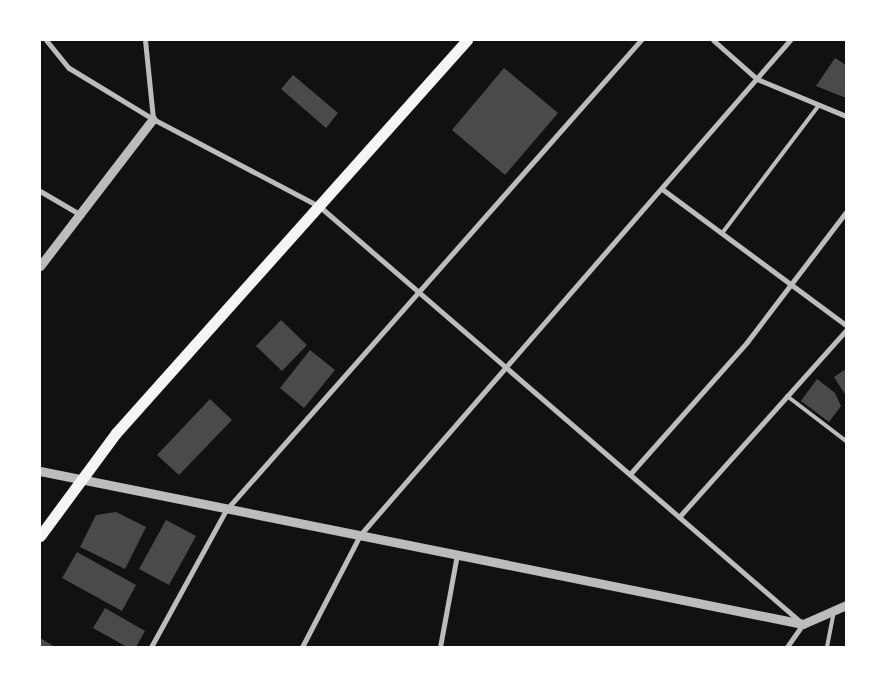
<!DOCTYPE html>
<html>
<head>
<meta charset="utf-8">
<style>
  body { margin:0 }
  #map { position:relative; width:886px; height:687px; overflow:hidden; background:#111; font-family:"Asap Condensed",sans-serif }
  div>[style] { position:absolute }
  .building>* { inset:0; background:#4a4a4a }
  .service>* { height:4px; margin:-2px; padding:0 2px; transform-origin:2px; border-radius:2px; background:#bcbcbc }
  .minor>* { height:5px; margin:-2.5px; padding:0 2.5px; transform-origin:2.5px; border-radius:2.5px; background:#bcbcbc }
  .tertiary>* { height:9px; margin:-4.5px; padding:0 4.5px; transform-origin:4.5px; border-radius:4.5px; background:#bcbcbc }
  .primary>* { height:11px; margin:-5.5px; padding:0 5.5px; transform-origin:5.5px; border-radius:5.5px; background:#f5f5f5 }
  span { translate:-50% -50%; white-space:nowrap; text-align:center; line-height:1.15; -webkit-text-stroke:5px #fff; paint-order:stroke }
  .frame { position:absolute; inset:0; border:41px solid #fff; pointer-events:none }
</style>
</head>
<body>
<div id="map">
  <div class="building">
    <i style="clip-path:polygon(835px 58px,846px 65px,846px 98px,816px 86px)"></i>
    <i style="clip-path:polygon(504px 68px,558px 113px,505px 175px,452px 130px)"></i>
    <i style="clip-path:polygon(293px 75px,338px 113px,326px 128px,281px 89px)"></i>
    <i style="clip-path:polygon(281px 320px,307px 345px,282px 371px,256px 346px)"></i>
    <i style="clip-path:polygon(310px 350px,335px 370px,304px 408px,280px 388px)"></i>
    <i style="clip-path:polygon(846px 369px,846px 396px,834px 377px)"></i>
    <i style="clip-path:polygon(817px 379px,835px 393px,841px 406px,829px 422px,801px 401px)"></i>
    <i style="clip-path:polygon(210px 399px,232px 420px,179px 475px,157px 455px)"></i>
    <i style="clip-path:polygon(116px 512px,146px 527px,125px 569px,80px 547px,96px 515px)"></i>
    <i style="clip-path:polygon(166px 520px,196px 536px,169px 585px,139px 569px)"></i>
    <i style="clip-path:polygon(77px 552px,136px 585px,122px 611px,62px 578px)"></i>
    <i style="clip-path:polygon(105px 608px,145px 631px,136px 647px,127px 647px,93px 628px)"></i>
    <i style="clip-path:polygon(40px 638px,55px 647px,40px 647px)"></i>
  </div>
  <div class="service">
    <i style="left:723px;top:232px;width:159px;rotate:-52.9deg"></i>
    <i style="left:787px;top:396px;width:74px;rotate:37.3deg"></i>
    <i style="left:827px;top:647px;width:38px;rotate:-79deg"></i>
  </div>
  <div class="minor">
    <i style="left:46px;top:40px;width:36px;rotate:51deg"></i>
    <i style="left:69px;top:68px;width:98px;rotate:31.3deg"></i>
    <i style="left:153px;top:119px;width:187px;rotate:27.7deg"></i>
    <i style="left:319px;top:206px;width:640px;rotate:40.82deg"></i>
    <i style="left:803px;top:624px;width:28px;rotate:125deg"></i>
    <i style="left:145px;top:40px;width:79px;rotate:84.2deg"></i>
    <i style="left:713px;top:40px;width:59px;rotate:41.6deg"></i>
    <i style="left:757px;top:79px;width:96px;rotate:22.6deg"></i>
    <i style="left:662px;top:189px;width:229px;rotate:36.5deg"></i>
    <i style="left:40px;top:191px;width:48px;rotate:30.3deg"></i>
    <i style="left:630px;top:474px;width:176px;rotate:-48.4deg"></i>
    <i style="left:747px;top:342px;width:163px;rotate:-52.7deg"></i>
    <i style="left:679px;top:517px;width:251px;rotate:-48.2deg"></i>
    <i style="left:151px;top:647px;width:156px;rotate:-61.3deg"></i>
    <i style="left:226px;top:510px;width:627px;rotate:-48.56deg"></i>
    <i style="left:302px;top:647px;width:126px;rotate:-62.6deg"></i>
    <i style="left:360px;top:535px;width:656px;rotate:-49.02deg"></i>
    <i style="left:440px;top:647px;width:95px;rotate:-79.6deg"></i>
  </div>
  <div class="tertiary">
    <i style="left:40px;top:266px;width:185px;rotate:-52.5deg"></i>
    <i style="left:40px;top:471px;width:778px;rotate:11.34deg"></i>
    <i style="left:803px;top:624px;width:47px;rotate:-23.8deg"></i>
  </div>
  <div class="primary">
    <i style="left:40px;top:536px;width:128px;rotate:-53.6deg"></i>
    <i style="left:116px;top:433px;width:527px;rotate:-48.23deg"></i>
  </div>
  <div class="frame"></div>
</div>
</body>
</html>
